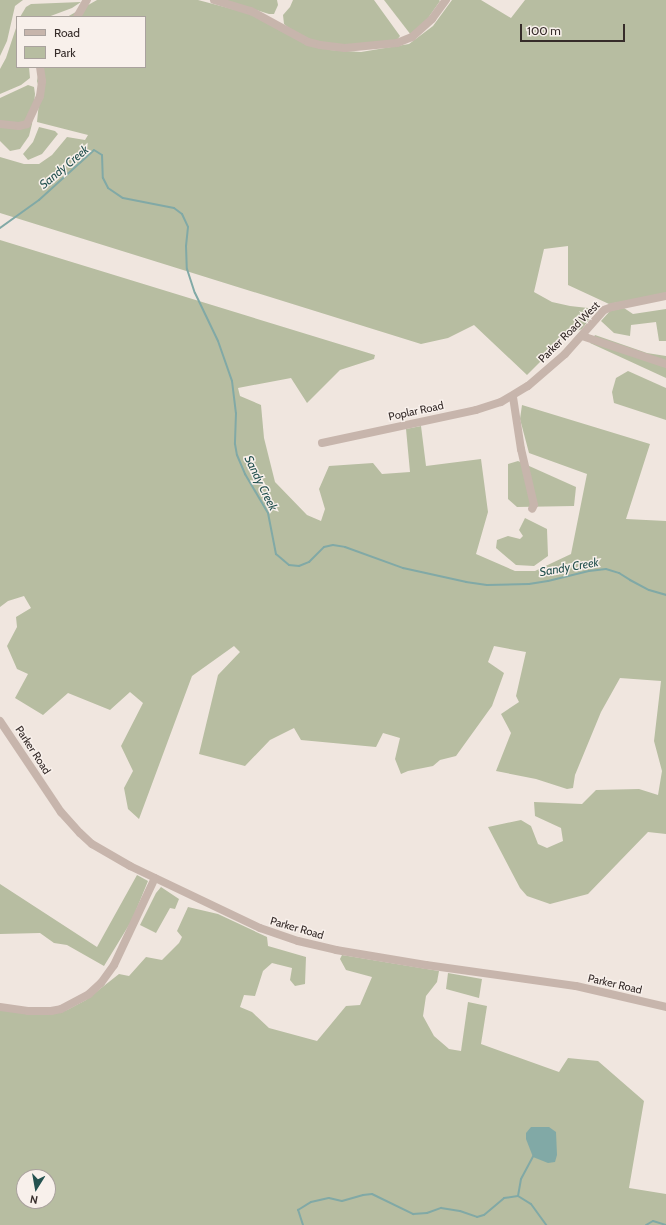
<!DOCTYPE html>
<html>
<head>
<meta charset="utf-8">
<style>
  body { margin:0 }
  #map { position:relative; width:666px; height:1225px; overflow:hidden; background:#f0e6df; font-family:Cabin,sans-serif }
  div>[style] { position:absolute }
  .green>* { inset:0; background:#b7bda1 }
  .water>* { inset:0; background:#81a9a6 }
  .stream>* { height:2px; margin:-1px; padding:0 1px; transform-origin:1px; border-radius:1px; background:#81a9a6 }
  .minor>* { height:8px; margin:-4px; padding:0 4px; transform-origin:4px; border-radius:4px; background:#c7b5ac }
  span { translate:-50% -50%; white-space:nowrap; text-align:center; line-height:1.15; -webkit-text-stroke:3px #f8f0eb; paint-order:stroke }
  .street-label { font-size:11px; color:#362c2a }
  .water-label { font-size:12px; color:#255250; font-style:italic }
  .legend { position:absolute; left:16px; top:16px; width:130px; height:52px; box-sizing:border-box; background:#f8f0eb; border:1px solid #aaa29e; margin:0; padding:5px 7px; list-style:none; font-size:12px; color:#362c2a }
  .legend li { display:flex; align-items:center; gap:8px; height:20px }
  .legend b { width:20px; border:1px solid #aaa29e }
  .north { position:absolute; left:16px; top:1169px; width:40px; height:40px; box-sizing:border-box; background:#f8f0eb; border:1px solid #aaa29e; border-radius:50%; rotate:191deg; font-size:11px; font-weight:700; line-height:16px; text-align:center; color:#362c2a }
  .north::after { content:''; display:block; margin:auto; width:14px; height:18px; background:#255250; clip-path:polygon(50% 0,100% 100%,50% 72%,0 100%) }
  .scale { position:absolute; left:520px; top:24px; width:105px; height:18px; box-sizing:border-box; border:2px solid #362c2a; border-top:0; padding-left:5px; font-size:12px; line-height:14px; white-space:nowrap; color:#362c2a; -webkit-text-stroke:3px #f8f0eb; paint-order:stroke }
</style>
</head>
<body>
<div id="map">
  <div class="green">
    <i style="clip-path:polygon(0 0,23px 0,15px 6px,7px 41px,0 56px)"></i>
    <i style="clip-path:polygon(97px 0,198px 0,255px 15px,330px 50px,361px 52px,409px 44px,433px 26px,452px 0,481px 0,511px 18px,525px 0,666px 0,666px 293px,609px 304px,568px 285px,568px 246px,544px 249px,534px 292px,552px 302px,570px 306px,588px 308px,591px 317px,582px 329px,567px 335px,527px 375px,474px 325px,448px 338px,421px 344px,0 213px,0 157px,24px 164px,39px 164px,52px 155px,67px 137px,85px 140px,88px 135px,37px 122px,40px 92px,37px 81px,40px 67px,145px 67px,145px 17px,67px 17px)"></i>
    <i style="clip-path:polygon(225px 0,277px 0,278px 5px,274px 14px,269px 14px)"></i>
    <i style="clip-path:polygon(293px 0,374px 0,400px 36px,397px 40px,345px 45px,317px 43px,290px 29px,284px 24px,283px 15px,290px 7px)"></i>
    <i style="clip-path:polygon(384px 0,439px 0,440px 1px,426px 21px,411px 35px)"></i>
    <i style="clip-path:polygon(81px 2px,72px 8px,48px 17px,20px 17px,26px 7px,31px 4px)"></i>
    <i style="clip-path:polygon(17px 25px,17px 67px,29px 67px,30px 78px,21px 85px,0 94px,0 69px,6px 58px)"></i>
    <i style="clip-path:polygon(28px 85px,34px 87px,35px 94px,32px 124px,29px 136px,20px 149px,10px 151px,0 141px,0 98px)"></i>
    <i style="clip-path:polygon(39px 127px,55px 131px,58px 134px,42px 154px,28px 160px,23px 154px,33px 142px)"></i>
    <i style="clip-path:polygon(0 240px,375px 355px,374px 359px,340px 370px,307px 403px,291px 378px,238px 388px,240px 396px,261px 405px,264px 438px,275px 482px,307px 515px,321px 521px,325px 509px,319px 489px,329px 466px,373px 463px,382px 474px,410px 472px,406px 429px,421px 426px,426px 466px,481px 459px,488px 512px,476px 554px,515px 571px,535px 571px,571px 554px,587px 474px,529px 453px,520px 419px,522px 405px,650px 444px,626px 519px,666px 521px,666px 834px,648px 832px,588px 894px,550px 904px,527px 896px,520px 888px,488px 827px,521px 820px,531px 826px,538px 844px,547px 848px,563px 841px,561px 828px,535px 816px,534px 802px,582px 804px,596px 790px,639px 789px,658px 795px,662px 771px,654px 741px,661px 681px,620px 678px,601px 712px,575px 775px,573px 788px,567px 789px,536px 779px,496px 771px,511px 733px,501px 714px,519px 702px,516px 696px,526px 652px,494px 646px,488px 662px,504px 673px,492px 706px,456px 756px,440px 760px,433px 766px,408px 771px,401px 774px,395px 759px,400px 738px,383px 733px,376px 747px,301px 740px,294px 728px,270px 740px,245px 766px,199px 754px,218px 675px,240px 652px,234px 646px,192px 676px,139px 819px,128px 809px,124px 788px,133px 771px,121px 746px,143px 703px,130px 692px,110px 710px,68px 693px,43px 715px,15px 698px,28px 674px,17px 669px,7px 646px,17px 627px,16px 617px,31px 608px,24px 596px,8px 601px,0 607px)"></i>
    <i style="clip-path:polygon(624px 308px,633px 314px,666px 309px,666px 341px,659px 341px,656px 322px,631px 325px,630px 336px,614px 333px,601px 321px,610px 311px)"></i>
    <i style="clip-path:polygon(595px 335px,647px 353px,666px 356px,666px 378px,590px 343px)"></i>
    <i style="clip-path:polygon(628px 371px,666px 388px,666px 420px,614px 403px,612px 392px,616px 378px)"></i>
    <i style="clip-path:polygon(518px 461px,576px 487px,574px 506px,517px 507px,508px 499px,508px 464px)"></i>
    <i style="clip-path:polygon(525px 518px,547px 529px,548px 556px,534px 566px,516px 565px,496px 548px,497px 540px,508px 536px,520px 539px,523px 536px,519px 530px)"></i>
    <i style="clip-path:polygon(137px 875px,148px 881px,132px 920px,104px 966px,67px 945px,54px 943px,40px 933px,0 934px,0 884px,97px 947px)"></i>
    <i style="clip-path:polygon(161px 887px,179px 899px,175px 909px,170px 908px,156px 933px,140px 925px,156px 893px)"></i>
    <i style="clip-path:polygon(evenodd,188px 907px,218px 914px,267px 937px,268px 946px,306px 957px,305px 984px,295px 986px,290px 980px,292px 968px,272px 963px,263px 971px,255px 996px,244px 995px,240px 1007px,252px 1012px,269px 1028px,317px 1041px,346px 1006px,360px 1005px,372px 977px,346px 970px,340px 959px,342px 955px,439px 971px,437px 982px,426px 996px,423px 1016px,434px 1036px,449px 1049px,461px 1051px,468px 1002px,487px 1006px,481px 1044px,559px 1072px,568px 1058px,598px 1061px,644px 1101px,629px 1188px,666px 1194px,666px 1225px,0 1225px,0 1010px,50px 1014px,67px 1010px,86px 1000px,119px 974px,129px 976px,146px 957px,162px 960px,179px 943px,182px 937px,177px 931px,188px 907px,531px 1127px,549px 1127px,533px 1154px,531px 1127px,188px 907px,24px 1177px,48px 1177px,48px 1201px,24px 1201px,24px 1177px)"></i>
    <i style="clip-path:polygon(448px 973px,482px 979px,479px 998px,446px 989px)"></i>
  </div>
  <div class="water">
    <i style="clip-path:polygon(531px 1127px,549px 1127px,556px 1132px,557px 1155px,555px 1162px,548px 1163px,533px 1157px,526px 1139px,526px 1133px)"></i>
  </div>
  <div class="stream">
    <i style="left:0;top:228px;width:48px;rotate:-35.7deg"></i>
    <i style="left:39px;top:200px;width:74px;rotate:-42.3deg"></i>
    <i style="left:94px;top:150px;width:9px;rotate:32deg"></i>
    <i style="left:102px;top:155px;width:23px;rotate:88deg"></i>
    <i style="left:103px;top:178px;width:11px;rotate:63deg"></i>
    <i style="left:108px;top:188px;width:18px;rotate:34deg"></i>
    <i style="left:123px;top:198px;width:52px;rotate:11.1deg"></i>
    <i style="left:174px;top:208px;width:10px;rotate:37deg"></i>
    <i style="left:182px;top:214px;width:14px;rotate:65deg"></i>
    <i style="left:188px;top:227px;width:19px;rotate:96deg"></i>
    <i style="left:186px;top:246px;width:23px;rotate:88deg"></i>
    <i style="left:187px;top:269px;width:25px;rotate:72deg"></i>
    <i style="left:195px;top:293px;width:53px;rotate:64.4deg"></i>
    <i style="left:218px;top:341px;width:42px;rotate:70.7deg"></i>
    <i style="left:232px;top:381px;width:32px;rotate:83deg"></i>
    <i style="left:236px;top:413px;width:31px;rotate:92deg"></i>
    <i style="left:235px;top:444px;width:11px;rotate:80deg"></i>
    <i style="left:237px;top:455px;width:21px;rotate:67deg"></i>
    <i style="left:245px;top:474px;width:45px;rotate:59.5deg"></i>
    <i style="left:268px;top:513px;width:42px;rotate:79deg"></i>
    <i style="left:276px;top:554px;width:17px;rotate:40deg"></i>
    <i style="left:289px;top:565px;width:10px;rotate:6deg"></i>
    <i style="left:299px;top:566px;width:11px;rotate:-22deg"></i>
    <i style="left:309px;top:562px;width:21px;rotate:-45deg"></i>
    <i style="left:324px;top:547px;width:9px;rotate:-13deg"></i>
    <i style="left:333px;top:545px;width:12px;rotate:9deg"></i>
    <i style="left:345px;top:547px;width:62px;rotate:19.9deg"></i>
    <i style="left:403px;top:568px;width:65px;rotate:12.5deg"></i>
    <i style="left:466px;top:582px;width:21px;rotate:8deg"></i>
    <i style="left:487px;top:585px;width:42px;rotate:-1.4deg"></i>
    <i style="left:529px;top:584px;width:19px;rotate:-9deg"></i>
    <i style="left:548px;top:581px;width:42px;rotate:-13.7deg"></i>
    <i style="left:589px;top:571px;width:17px;rotate:-7deg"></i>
    <i style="left:606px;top:569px;width:14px;rotate:17deg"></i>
    <i style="left:619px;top:573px;width:13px;rotate:32deg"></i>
    <i style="left:630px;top:580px;width:21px;rotate:28deg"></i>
    <i style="left:649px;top:590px;width:18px;rotate:16deg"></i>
    <i style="left:518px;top:1196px;width:17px;rotate:-80deg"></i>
    <i style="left:521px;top:1179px;width:27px;rotate:-62deg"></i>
    <i style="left:303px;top:1225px;width:16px;rotate:-108deg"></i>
    <i style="left:298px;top:1210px;width:15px;rotate:-32deg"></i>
    <i style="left:311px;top:1202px;width:18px;rotate:-13deg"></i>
    <i style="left:329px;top:1198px;width:13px;rotate:13deg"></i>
    <i style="left:342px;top:1201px;width:22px;rotate:-16deg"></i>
    <i style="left:363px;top:1195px;width:9px;rotate:-6deg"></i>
    <i style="left:372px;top:1194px;width:46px;rotate:26deg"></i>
    <i style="left:413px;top:1214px;width:14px;rotate:-4deg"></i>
    <i style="left:427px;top:1213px;width:15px;rotate:-20deg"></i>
    <i style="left:441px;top:1208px;width:19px;rotate:9deg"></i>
    <i style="left:460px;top:1211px;width:18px;rotate:19deg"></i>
    <i style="left:477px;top:1217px;width:7px;rotate:-16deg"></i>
    <i style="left:484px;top:1215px;width:26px;rotate:-40deg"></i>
    <i style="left:504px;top:1198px;width:14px;rotate:-8deg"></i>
    <i style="left:518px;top:1196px;width:15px;rotate:32deg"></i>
    <i style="left:531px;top:1204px;width:26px;rotate:54deg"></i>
    <i style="left:646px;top:1225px;width:8px;rotate:-30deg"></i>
    <i style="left:653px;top:1221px;width:14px;rotate:17deg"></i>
  </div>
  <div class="minor">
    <i style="left:214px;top:0;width:39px;rotate:17deg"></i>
    <i style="left:251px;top:11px;width:65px;rotate:28.5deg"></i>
    <i style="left:308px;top:42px;width:12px;rotate:14deg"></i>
    <i style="left:320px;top:45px;width:25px;rotate:7deg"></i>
    <i style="left:345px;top:48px;width:52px;rotate:-5.5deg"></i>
    <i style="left:397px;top:43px;width:16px;rotate:-22deg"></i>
    <i style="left:412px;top:37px;width:27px;rotate:-42deg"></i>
    <i style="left:432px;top:19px;width:24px;rotate:-54deg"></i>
    <i style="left:77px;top:17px;width:20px;rotate:-60deg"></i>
    <i style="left:0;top:124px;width:19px;rotate:6deg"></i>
    <i style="left:19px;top:126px;width:8px;rotate:-14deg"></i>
    <i style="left:27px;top:124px;width:31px;rotate:-65deg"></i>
    <i style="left:40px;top:96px;width:15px;rotate:-82deg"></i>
    <i style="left:42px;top:81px;width:14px;rotate:-98deg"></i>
    <i style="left:582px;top:336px;width:89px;rotate:18.4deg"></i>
    <i style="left:513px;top:397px;width:53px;rotate:81.3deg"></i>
    <i style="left:521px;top:449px;width:57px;rotate:76.9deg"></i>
    <i style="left:534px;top:505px;width:4px;rotate:117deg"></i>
    <i style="left:322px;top:443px;width:157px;rotate:-12.1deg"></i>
    <i style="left:476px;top:410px;width:26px;rotate:-18deg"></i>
    <i style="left:501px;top:402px;width:31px;rotate:-31deg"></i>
    <i style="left:528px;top:386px;width:49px;rotate:-40.9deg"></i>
    <i style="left:565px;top:354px;width:59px;rotate:-48.4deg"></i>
    <i style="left:604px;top:310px;width:9px;rotate:-21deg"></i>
    <i style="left:612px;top:307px;width:55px;rotate:-11.5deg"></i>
    <i style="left:0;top:721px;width:110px;rotate:56.2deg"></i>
    <i style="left:61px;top:812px;width:28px;rotate:48deg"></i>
    <i style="left:80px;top:833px;width:16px;rotate:43deg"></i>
    <i style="left:92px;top:844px;width:44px;rotate:30.1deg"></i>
    <i style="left:130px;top:866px;width:144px;rotate:25.5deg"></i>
    <i style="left:260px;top:928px;width:40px;rotate:18.9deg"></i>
    <i style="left:298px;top:941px;width:39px;rotate:13deg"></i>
    <i style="left:336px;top:950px;width:91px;rotate:9.5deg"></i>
    <i style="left:426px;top:965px;width:151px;rotate:8deg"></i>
    <i style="left:576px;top:986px;width:92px;rotate:13.1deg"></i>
    <i style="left:0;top:1007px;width:28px;rotate:8deg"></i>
    <i style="left:28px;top:1011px;width:23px"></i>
    <i style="left:51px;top:1011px;width:10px;rotate:-11deg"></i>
    <i style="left:61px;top:1009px;width:32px;rotate:-28deg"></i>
    <i style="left:89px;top:994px;width:16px;rotate:-43deg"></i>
    <i style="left:101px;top:983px;width:22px;rotate:-54deg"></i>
    <i style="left:114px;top:965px;width:96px;rotate:-64.8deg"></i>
  </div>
  <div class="street-label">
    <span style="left:569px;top:332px;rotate:-45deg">Parker Road West</span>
    <span style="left:416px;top:411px;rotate:-12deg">Poplar Road</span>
    <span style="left:33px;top:750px;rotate:57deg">Parker Road</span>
    <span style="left:297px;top:928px;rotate:16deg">Parker Road</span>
    <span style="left:615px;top:984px;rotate:13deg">Parker Road</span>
  </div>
  <div class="water-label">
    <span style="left:64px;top:167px;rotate:-40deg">Sandy Creek</span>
    <span style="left:261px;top:483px;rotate:64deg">Sandy Creek</span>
    <span style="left:569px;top:567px;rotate:-10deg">Sandy Creek</span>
  </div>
  <ul class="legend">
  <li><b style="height:5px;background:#c7b5ac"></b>Road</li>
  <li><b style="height:11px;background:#b7bda1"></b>Park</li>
  </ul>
  <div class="north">N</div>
  <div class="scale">100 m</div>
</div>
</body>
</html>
